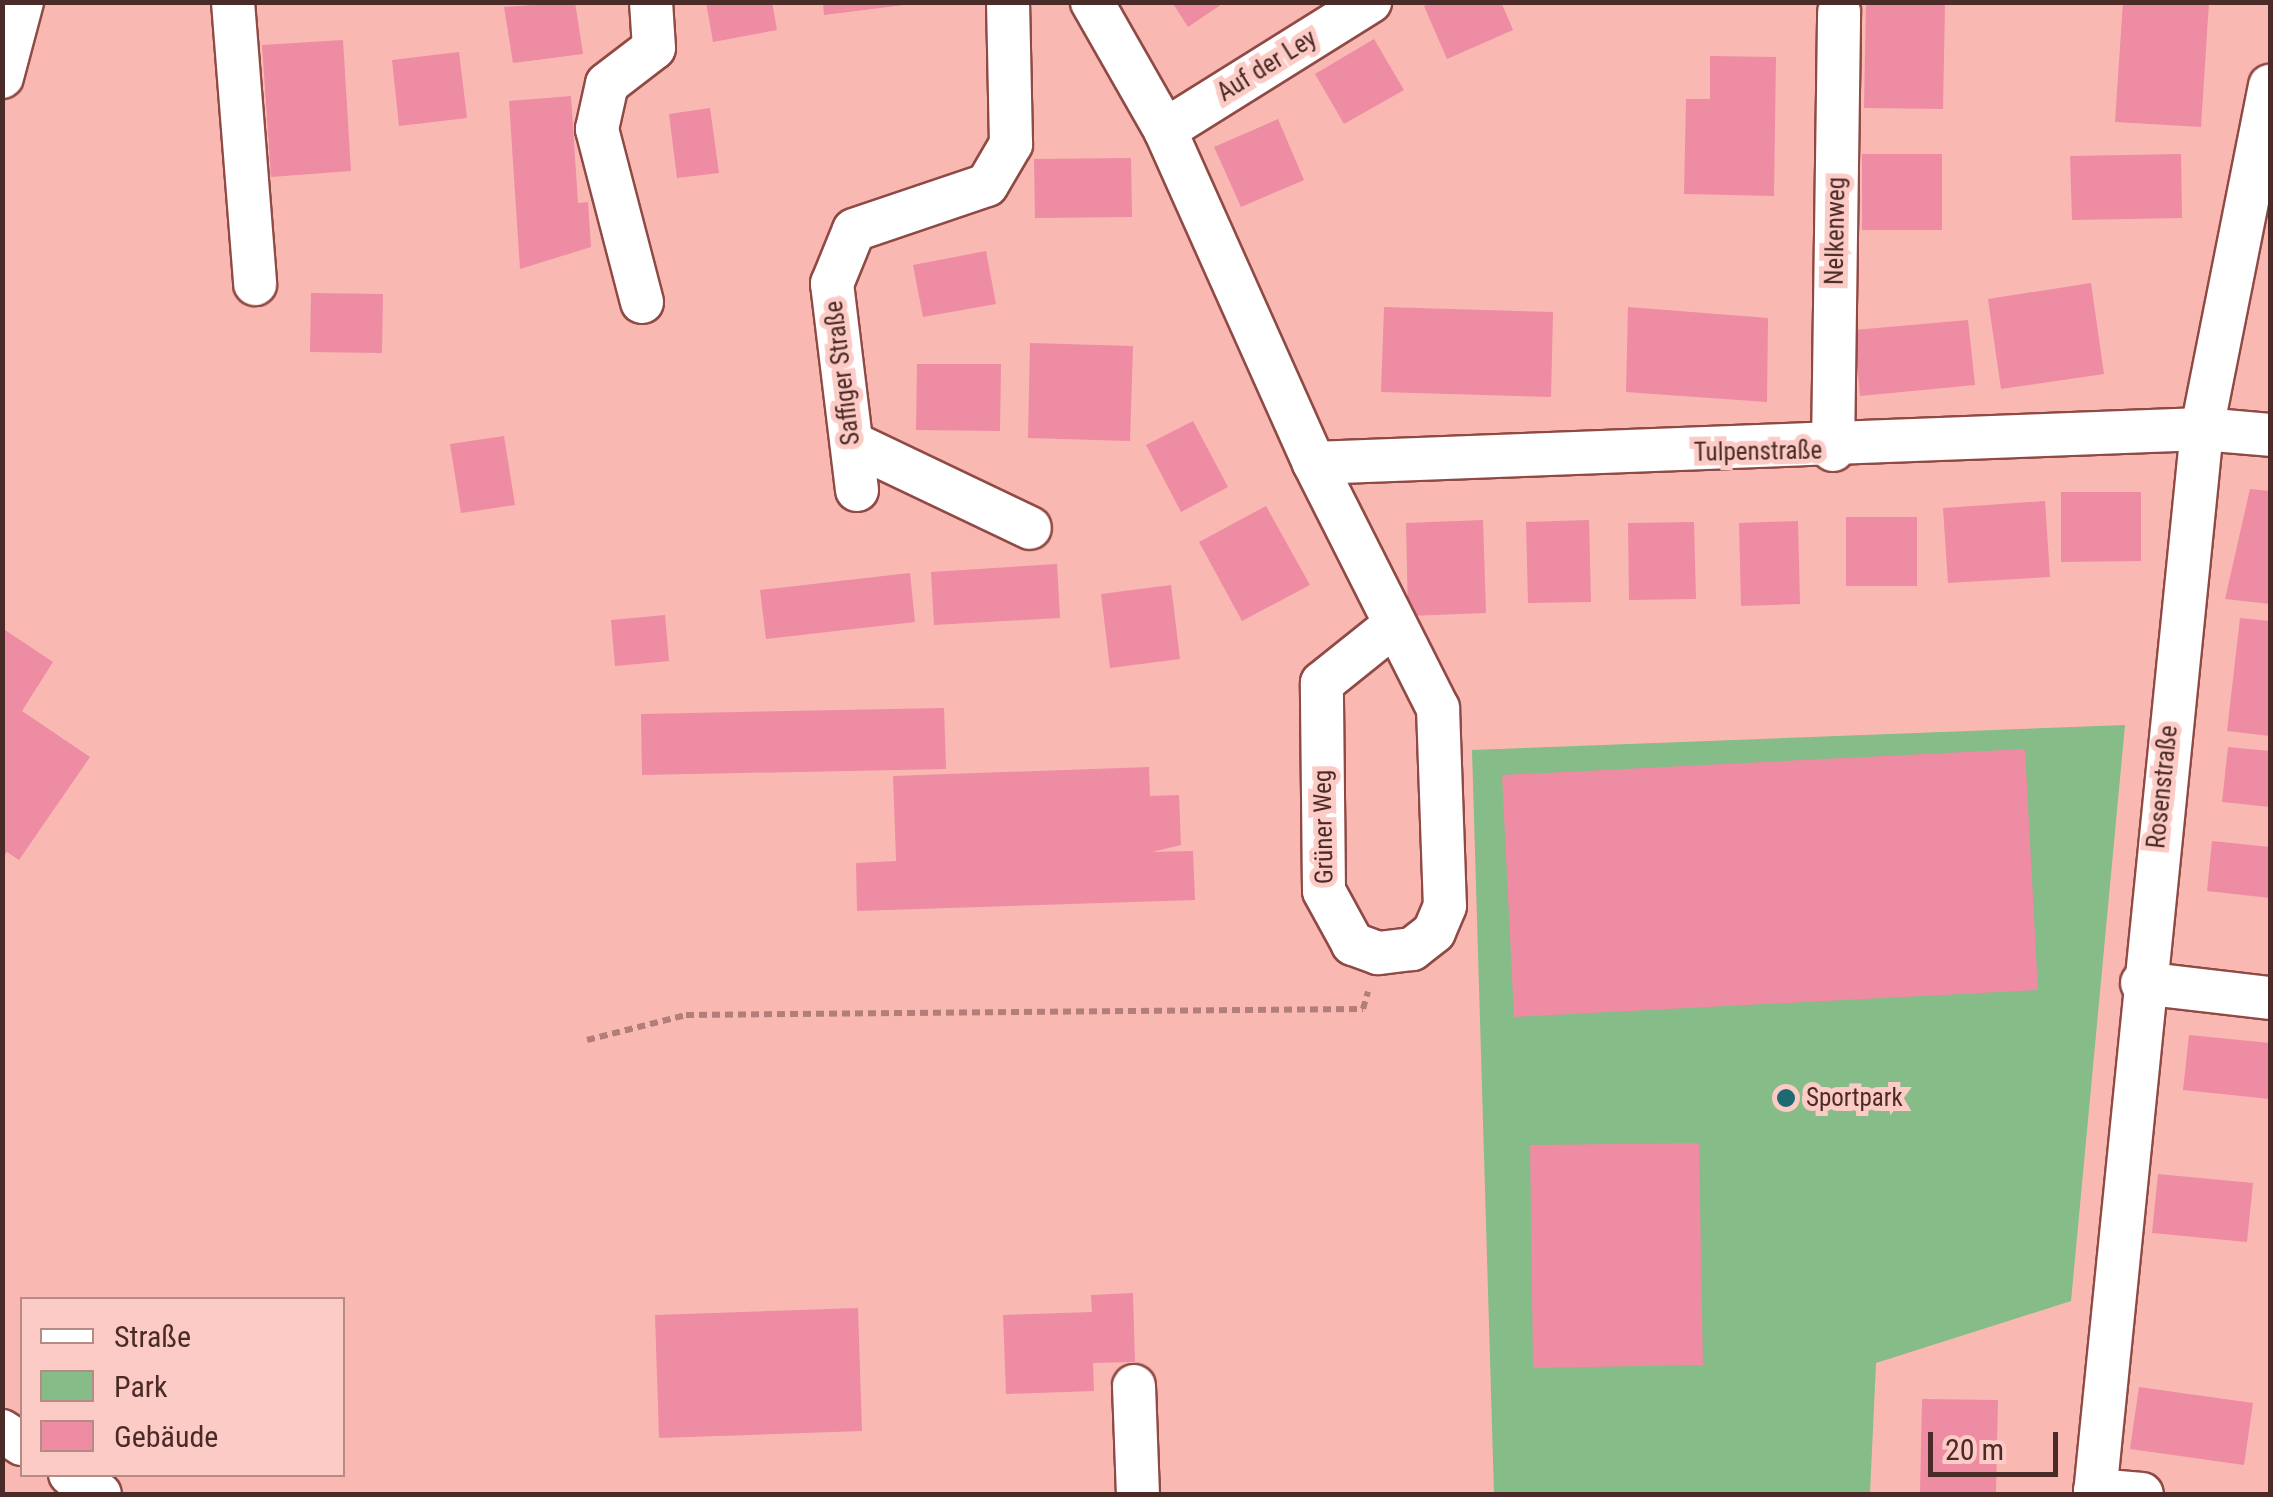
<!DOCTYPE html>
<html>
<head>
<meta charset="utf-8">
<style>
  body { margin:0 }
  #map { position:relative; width:2273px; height:1497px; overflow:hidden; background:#f9b9b2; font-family:"Roboto Condensed",sans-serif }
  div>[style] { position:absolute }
  .green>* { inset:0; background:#85bc87 }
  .building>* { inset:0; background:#ed8ca3 }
  .path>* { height:6px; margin-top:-3px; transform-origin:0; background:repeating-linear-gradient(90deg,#b17e79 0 8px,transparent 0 13px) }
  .roads { filter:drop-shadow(2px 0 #904a45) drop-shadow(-2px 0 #904a45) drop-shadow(0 2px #904a45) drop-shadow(0 -2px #904a45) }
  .minor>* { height:42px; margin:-21px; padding:0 21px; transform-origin:21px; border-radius:21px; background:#fff }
  .dots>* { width:28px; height:28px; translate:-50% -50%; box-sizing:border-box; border:5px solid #fccbc5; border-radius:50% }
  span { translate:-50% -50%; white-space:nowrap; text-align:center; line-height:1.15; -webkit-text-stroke:10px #fccbc5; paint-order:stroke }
  .street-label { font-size:25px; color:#4a2b28 }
  .poi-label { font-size:25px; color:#4a2b28 }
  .left { translate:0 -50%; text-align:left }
  .frame { position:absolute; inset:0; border:5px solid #4a2b28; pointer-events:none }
  .legend { position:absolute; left:20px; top:1297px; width:325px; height:180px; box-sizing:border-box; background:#fccbc5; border:2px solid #b58b86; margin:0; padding:12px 18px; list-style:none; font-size:30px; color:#4a2b28 }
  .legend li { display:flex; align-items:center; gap:20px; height:50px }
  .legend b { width:50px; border:2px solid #b58b86 }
  .scale { position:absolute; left:1928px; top:1432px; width:130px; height:45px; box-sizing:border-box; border:5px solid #4a2b28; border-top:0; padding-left:12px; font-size:30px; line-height:35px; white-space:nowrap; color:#4a2b28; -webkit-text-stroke:8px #fccbc5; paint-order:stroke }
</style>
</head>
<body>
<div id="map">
  <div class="green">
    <i style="clip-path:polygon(2125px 725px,2071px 1301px,1876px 1363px,1870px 1494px,1494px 1494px,1472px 750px)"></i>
  </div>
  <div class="building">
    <i style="clip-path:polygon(575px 2px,583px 54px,513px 63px,504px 7px)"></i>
    <i style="clip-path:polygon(706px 2px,772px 2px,777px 30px,713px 42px)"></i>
    <i style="clip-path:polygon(823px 2px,904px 2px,904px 5px,824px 15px)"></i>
    <i style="clip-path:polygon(1172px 2px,1225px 2px,1188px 27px)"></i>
    <i style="clip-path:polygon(1433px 2px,1501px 2px,1513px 30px,1447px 59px,1424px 6px)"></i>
    <i style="clip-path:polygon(1866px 2px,1945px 2px,1943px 109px,1864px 108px)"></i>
    <i style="clip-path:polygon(2123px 2px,2209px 2px,2201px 127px,2115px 122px)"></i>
    <i style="clip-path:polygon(1374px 39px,1404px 90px,1344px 124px,1315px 74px)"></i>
    <i style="clip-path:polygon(343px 40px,351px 171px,271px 177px,262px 45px)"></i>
    <i style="clip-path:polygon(459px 52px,467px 118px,399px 126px,392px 60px)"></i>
    <i style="clip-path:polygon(1710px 56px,1776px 57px,1774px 196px,1684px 194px,1686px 99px,1710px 99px)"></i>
    <i style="clip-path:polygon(571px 96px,578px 203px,588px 202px,591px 247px,520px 269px,509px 101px)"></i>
    <i style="clip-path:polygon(710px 108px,719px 173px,677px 178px,669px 114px)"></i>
    <i style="clip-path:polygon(1278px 119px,1304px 180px,1241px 207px,1214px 147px)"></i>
    <i style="clip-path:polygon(1862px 154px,1942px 154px,1942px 230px,1862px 230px)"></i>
    <i style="clip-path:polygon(2181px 154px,2182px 218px,2072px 220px,2070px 156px)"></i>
    <i style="clip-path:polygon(1131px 158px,1132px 217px,1035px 218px,1034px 159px)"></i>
    <i style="clip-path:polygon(986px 251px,996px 304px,923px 317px,913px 265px)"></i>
    <i style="clip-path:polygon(2091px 283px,2104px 374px,2001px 389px,1988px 299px)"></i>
    <i style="clip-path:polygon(311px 293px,383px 294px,382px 353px,310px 352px)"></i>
    <i style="clip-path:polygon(1384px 307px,1553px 312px,1551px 397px,1381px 392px)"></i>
    <i style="clip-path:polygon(1628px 307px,1768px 318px,1767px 402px,1626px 392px)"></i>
    <i style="clip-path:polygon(1968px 320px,1975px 385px,1860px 396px,1854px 330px)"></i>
    <i style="clip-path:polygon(1030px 343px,1133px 346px,1130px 441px,1028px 438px)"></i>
    <i style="clip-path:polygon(917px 364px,1001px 364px,1000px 431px,916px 430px)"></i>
    <i style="clip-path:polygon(1193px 421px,1228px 487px,1181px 512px,1146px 445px)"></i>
    <i style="clip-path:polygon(504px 436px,515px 505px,461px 513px,450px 444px)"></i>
    <i style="clip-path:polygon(2250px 489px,2270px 491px,2270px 604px,2225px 599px)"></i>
    <i style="clip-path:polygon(2061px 492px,2141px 492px,2141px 561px,2061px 562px)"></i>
    <i style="clip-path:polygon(2045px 501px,2050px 577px,1948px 583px,1943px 508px)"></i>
    <i style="clip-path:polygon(1266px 506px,1310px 585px,1242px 621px,1199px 542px)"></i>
    <i style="clip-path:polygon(1846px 517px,1917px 517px,1917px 586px,1846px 586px)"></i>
    <i style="clip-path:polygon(1483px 520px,1486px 613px,1408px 616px,1406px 523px)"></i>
    <i style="clip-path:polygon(1589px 520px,1591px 602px,1528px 603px,1526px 522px)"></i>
    <i style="clip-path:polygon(1798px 521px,1800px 604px,1741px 606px,1739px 523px)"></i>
    <i style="clip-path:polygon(1694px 522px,1696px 599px,1629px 600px,1628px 523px)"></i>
    <i style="clip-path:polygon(1057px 564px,1060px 618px,934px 625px,931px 572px)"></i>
    <i style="clip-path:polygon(910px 573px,915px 622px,766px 639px,760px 590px)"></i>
    <i style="clip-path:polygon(1171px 585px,1180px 659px,1110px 668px,1101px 594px)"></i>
    <i style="clip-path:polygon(665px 615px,669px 661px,615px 666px,611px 620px)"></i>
    <i style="clip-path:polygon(2240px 618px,2270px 621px,2270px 736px,2227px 731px)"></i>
    <i style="clip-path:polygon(2px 628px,53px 662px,22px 711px,90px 757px,19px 860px,7px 852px,2px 858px)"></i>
    <i style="clip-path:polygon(944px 708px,946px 769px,642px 775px,641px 714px)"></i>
    <i style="clip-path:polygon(2228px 747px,2270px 751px,2270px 807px,2222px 802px)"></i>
    <i style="clip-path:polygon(2025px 749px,2038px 990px,1514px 1017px,1502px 775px)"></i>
    <i style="clip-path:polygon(1149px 767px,1150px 796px,1179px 795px,1181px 845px,1152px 852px,1193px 851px,1195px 900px,857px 911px,856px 863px,896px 861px,893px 776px)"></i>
    <i style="clip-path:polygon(2212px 841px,2270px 847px,2270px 898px,2207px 891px)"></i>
    <i style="clip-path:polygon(2189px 1035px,2270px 1043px,2270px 1099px,2183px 1090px)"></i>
    <i style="clip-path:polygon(1699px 1143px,1703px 1365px,1533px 1368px,1530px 1145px)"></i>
    <i style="clip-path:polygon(2158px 1174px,2253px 1183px,2247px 1242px,2152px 1233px)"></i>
    <i style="clip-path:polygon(1133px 1293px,1135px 1362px,1093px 1363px,1094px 1391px,1006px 1394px,1003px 1315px,1092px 1312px,1091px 1295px)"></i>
    <i style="clip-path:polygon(858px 1308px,862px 1431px,659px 1438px,655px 1315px)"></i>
    <i style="clip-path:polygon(2139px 1387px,2253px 1403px,2244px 1465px,2130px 1449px)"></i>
    <i style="clip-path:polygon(1922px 1399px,1998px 1400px,1996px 1494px,1920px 1494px)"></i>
  </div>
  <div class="path">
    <i style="left:587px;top:1040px;width:102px;rotate:-14.2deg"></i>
    <i style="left:686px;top:1015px;width:677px;rotate:-0.51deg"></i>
    <i style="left:1363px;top:1009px;width:18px;rotate:-74deg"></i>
  </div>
  <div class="roads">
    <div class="minor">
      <i style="left:233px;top:2px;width:283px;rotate:85.5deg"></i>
      <i style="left:1092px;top:2px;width:147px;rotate:60.3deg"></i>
      <i style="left:1165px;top:130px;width:365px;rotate:65.9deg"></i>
      <i style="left:1314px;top:463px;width:275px;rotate:63.2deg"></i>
      <i style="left:1438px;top:708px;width:198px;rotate:88deg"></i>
      <i style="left:1445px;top:906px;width:28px;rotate:113deg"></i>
      <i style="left:1434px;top:932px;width:28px;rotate:142deg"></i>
      <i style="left:1412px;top:949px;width:34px;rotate:173deg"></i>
      <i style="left:1378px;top:953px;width:27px;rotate:-160deg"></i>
      <i style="left:1353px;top:944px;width:60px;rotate:-118.7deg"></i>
      <i style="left:1324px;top:891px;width:208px;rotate:-90.6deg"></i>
      <i style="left:1322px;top:683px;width:90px;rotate:-38.7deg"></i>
      <i style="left:2px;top:77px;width:78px;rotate:-75.1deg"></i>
      <i style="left:1165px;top:130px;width:242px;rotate:-32deg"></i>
      <i style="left:642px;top:302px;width:179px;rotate:-104.6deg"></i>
      <i style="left:597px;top:129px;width:46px;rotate:-77.5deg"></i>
      <i style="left:607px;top:84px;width:59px;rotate:-37.5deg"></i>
      <i style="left:654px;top:48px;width:46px;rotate:-93.7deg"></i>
      <i style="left:852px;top:443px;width:197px;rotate:25.5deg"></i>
      <i style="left:1833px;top:450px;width:438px;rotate:-89.2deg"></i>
      <i style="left:1314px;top:463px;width:889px;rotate:-2.19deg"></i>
      <i style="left:2202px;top:429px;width:68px;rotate:5deg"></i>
      <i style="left:857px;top:490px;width:208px;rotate:-96.9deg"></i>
      <i style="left:832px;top:284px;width:58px;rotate:-67.8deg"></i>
      <i style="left:854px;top:230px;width:140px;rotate:-18.7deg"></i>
      <i style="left:987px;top:185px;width:48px;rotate:-59.7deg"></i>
      <i style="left:1011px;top:144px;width:142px;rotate:-91.2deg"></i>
      <i style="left:2142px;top:983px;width:129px;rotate:6.7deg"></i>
      <i style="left:1134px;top:1386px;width:108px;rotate:87.9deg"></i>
      <i style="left:2px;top:1431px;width:24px;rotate:33deg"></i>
      <i style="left:70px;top:1474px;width:36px;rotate:34deg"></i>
      <i style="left:2095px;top:1490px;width:47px;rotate:4.9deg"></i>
      <i style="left:2095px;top:1494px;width:1070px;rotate:-84.26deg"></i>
      <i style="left:2202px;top:429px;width:350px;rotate:-78.8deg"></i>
    </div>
  </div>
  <div class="dots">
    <i style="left:1786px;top:1098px;background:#1e6a72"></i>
  </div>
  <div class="street-label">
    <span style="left:1267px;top:66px;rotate:-32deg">Auf der Ley</span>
    <span style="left:1836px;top:231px;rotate:-89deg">Nelkenweg</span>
    <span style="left:843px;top:373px;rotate:-97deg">Saffiger Straße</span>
    <span style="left:1758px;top:452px;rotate:-1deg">Tulpenstraße</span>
    <span style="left:2163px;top:787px;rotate:-84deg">Rosenstraße</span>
    <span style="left:1324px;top:827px;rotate:-91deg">Grüner Weg</span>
  </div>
  <div class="poi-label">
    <span class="left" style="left:1806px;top:1098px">Sportpark</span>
  </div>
  <div class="frame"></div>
  <ul class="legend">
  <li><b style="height:12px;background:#fff"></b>Straße</li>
  <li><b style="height:28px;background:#85bc87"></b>Park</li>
  <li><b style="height:28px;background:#ed8ca3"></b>Gebäude</li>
  </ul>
  <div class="scale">20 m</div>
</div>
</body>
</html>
